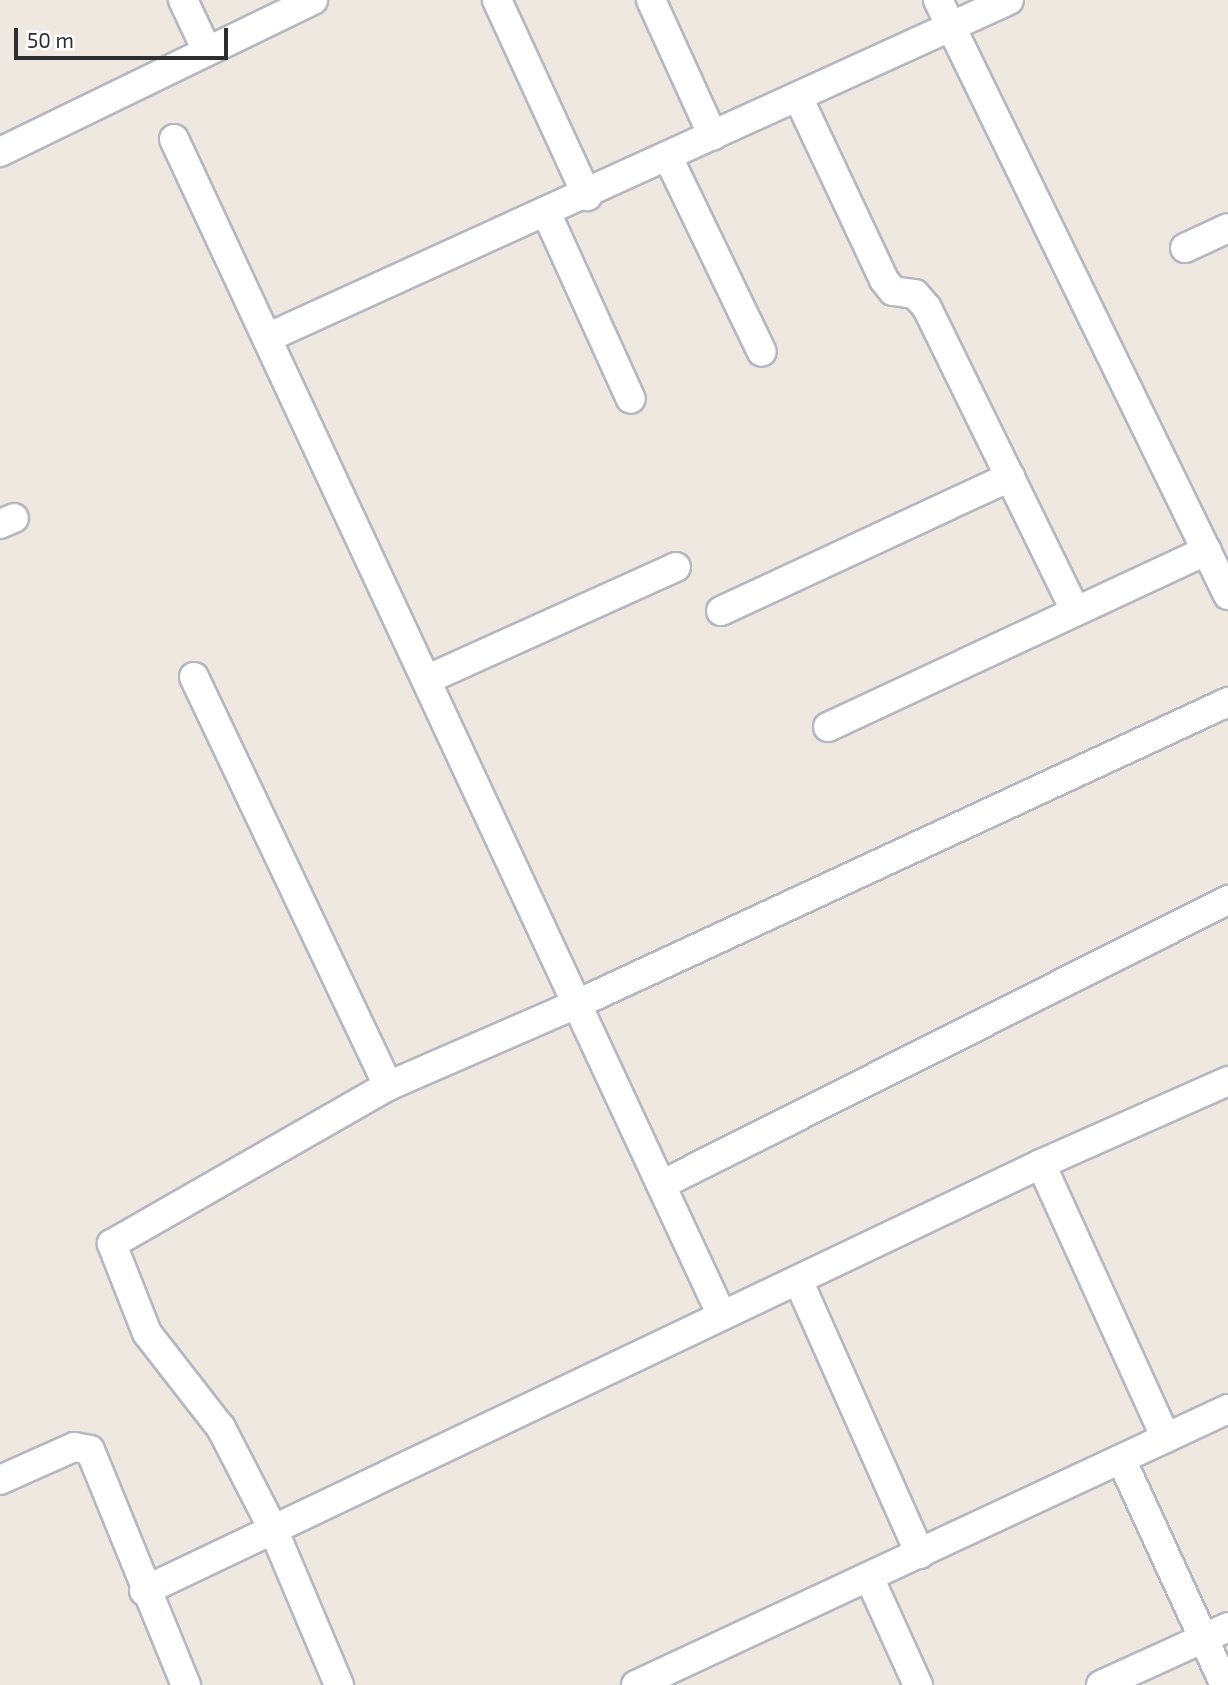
<!DOCTYPE html>
<html>
<head>
<meta charset="utf-8">
<style>
  body { margin:0 }
  #map { position:relative; width:1228px; height:1685px; overflow:hidden; background:#efe8e0; font-family:"Exo 2",sans-serif }
  div>[style] { position:absolute }
  .roads { filter:drop-shadow(2px 0 #b4b6c1) drop-shadow(-2px 0 #b4b6c1) drop-shadow(0 2px #b4b6c1) drop-shadow(0 -2px #b4b6c1) }
  .minor>* { height:28px; margin:-14px; padding:0 14px; transform-origin:14px; border-radius:14px; background:#fff }
  span { translate:-50% -50%; white-space:nowrap; text-align:center; line-height:1.15; -webkit-text-stroke:6px #fff; paint-order:stroke }
  .scale { position:absolute; left:14px; top:28px; width:214px; height:32px; box-sizing:border-box; border:4px solid #2e2e2e; border-top:0; padding-left:9px; font-size:21px; line-height:24px; white-space:nowrap; color:#2e2e2e; -webkit-text-stroke:5px #fff; paint-order:stroke }
</style>
</head>
<body>
<div id="map">
  <div class="roads">
    <div class="minor">
      <i style="left:183px;top:0;width:56px;rotate:64.8deg"></i>
      <i style="left:497px;top:0;width:216px;rotate:65.3deg"></i>
      <i style="left:651px;top:0;width:149px;rotate:65.5deg"></i>
      <i style="left:938px;top:0;width:662px;rotate:64.02deg"></i>
      <i style="left:798px;top:97px;width:202px;rotate:64.8deg"></i>
      <i style="left:884px;top:280px;width:14px;rotate:51deg"></i>
      <i style="left:893px;top:291px;width:22px;rotate:8deg"></i>
      <i style="left:915px;top:294px;width:18px;rotate:49deg"></i>
      <i style="left:927px;top:308px;width:336px;rotate:63.9deg"></i>
      <i style="left:174px;top:139px;width:1298px;rotate:65.03deg"></i>
      <i style="left:0;top:152px;width:348px;rotate:-25.9deg"></i>
      <i style="left:668px;top:157px;width:216px;rotate:64.3deg"></i>
      <i style="left:546px;top:212px;width:205px;rotate:65.6deg"></i>
      <i style="left:1185px;top:248px;width:47px;rotate:-24.9deg"></i>
      <i style="left:269px;top:337px;width:813px;rotate:-24.48deg"></i>
      <i style="left:0;top:524px;width:15px;rotate:-23deg"></i>
      <i style="left:721px;top:611px;width:319px;rotate:-24.9deg"></i>
      <i style="left:194px;top:677px;width:453px;rotate:64.6deg"></i>
      <i style="left:428px;top:679px;width:272px;rotate:-24.3deg"></i>
      <i style="left:828px;top:727px;width:418px;rotate:-25deg"></i>
      <i style="left:1041px;top:1164px;width:301px;rotate:65.5deg"></i>
      <i style="left:661px;top:1185px;width:635px;rotate:-26.69deg"></i>
      <i style="left:798px;top:1280px;width:300px;rotate:66deg"></i>
      <i style="left:1121px;top:1459px;width:249px;rotate:65.3deg"></i>
      <i style="left:0;top:1480px;width:81px;rotate:-24deg"></i>
      <i style="left:74px;top:1447px;width:16px;rotate:11deg"></i>
      <i style="left:90px;top:1450px;width:254px;rotate:67.8deg"></i>
      <i style="left:869px;top:1577px;width:119px;rotate:65.6deg"></i>
      <i style="left:144px;top:1591px;width:993px;rotate:-25.46deg"></i>
      <i style="left:1041px;top:1164px;width:205px;rotate:-23.9deg"></i>
      <i style="left:339px;top:1685px;width:169px;rotate:-112.9deg"></i>
      <i style="left:273px;top:1529px;width:114px;rotate:-117.2deg"></i>
      <i style="left:221px;top:1428px;width:120px;rotate:-127.9deg"></i>
      <i style="left:147px;top:1333px;width:96px;rotate:-111.5deg"></i>
      <i style="left:112px;top:1244px;width:318px;rotate:-29.8deg"></i>
      <i style="left:388px;top:1086px;width:206px;rotate:-23.5deg"></i>
      <i style="left:577px;top:1004px;width:718px;rotate:-24.89deg"></i>
      <i style="left:636px;top:1685px;width:653px;rotate:-25deg"></i>
      <i style="left:1101px;top:1685px;width:140px;rotate:-24.5deg"></i>
    </div>
  </div>
  <div class="scale">50 m</div>
</div>
</body>
</html>
